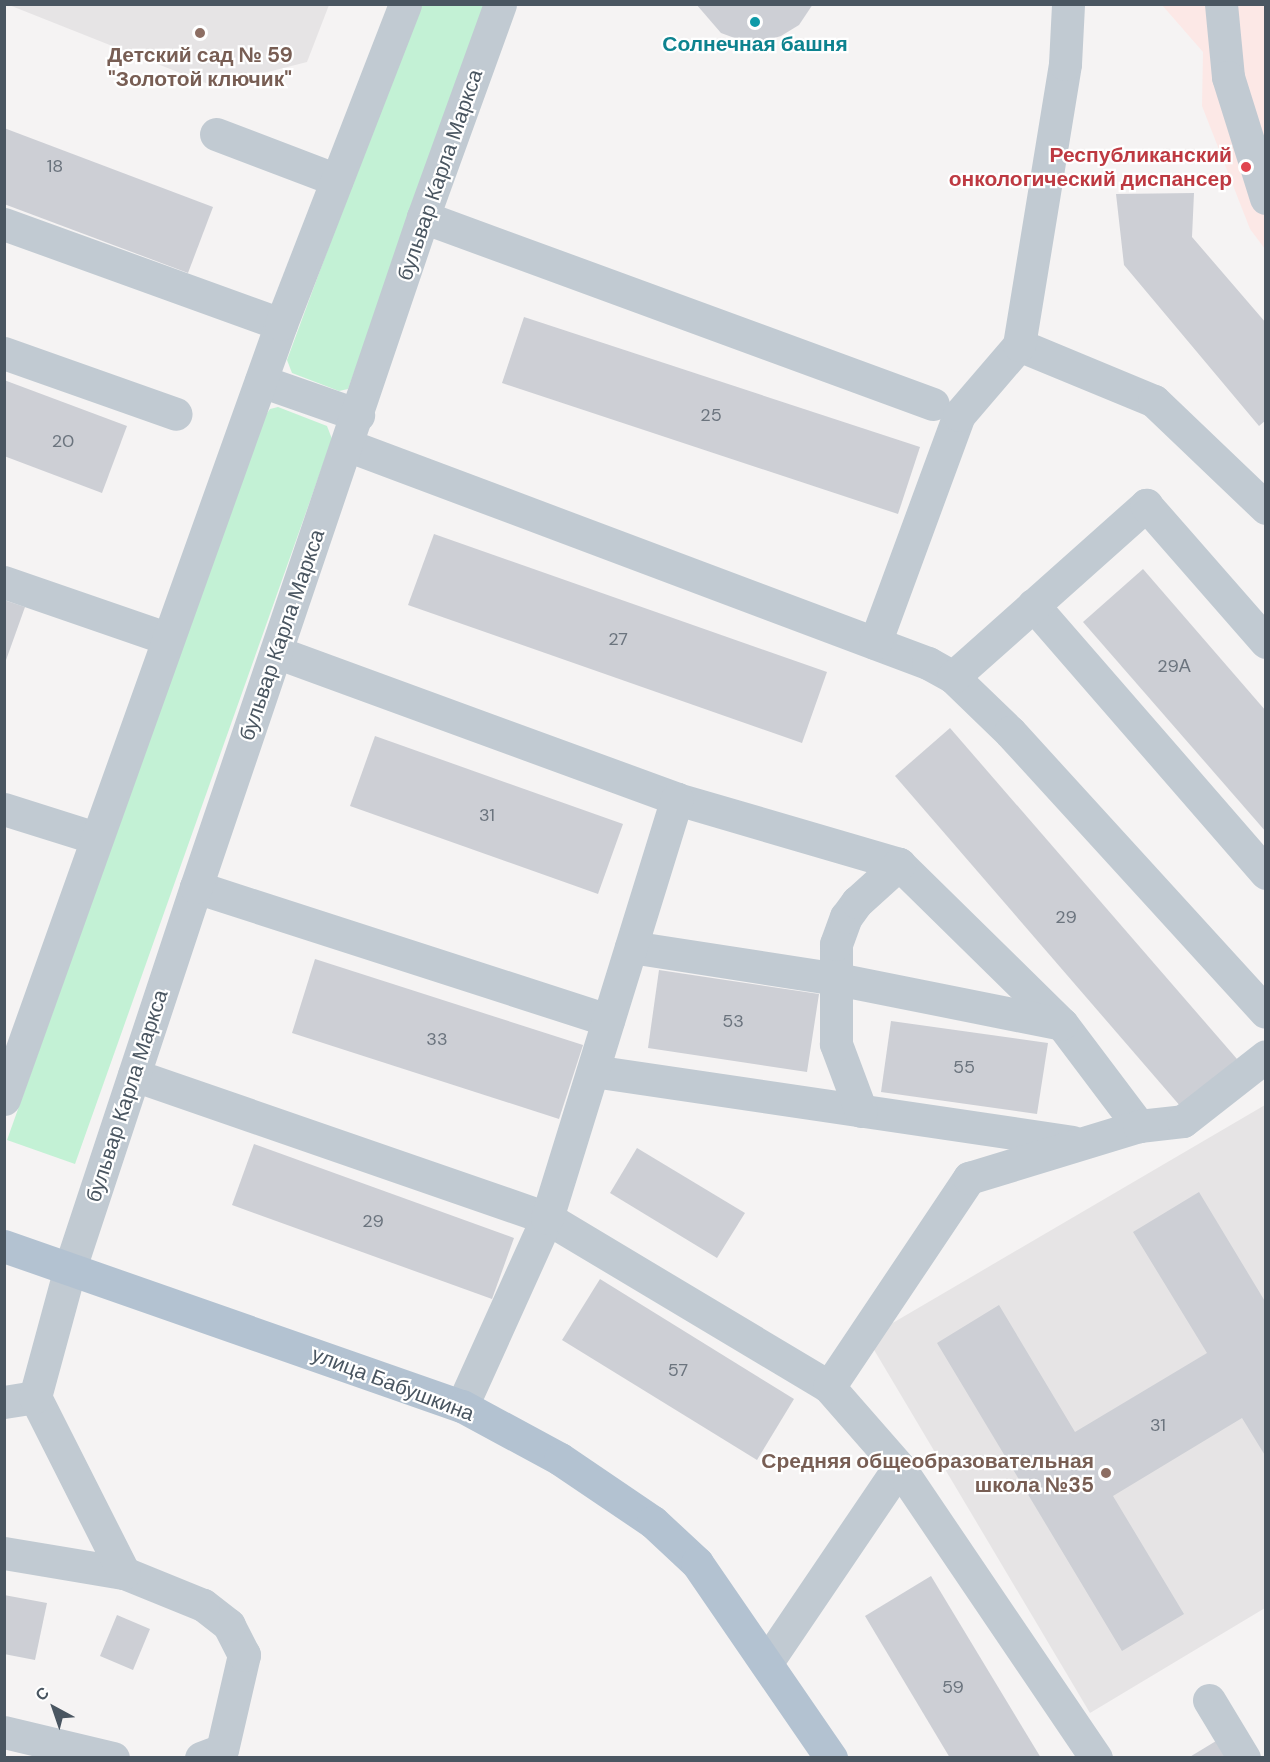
<!DOCTYPE html>
<html>
<head>
<meta charset="utf-8">
<style>
  body { margin:0 }
  #map { position:relative; width:1270px; height:1762px; overflow:hidden; background:#f5f3f3; font-family:"DM Sans",sans-serif }
  div>[style] { position:absolute }
  .education>* { inset:0; background:#e6e4e5 }
  .medical>* { inset:0; background:#fce8e6 }
  .green>* { inset:0; background:#c3f1d5 }
  .building>* { inset:0; background:#cdcfd5 }
  .minor>* { height:33px; margin:-16.5px; padding:0 16.5px; transform-origin:16.5px; border-radius:16.5px; background:#c1cad2 }
  .major>* { height:33px; margin:-16.5px; padding:0 16.5px; transform-origin:16.5px; border-radius:16.5px; background:#b3c2d1 }
  .dots>* { width:16px; height:16px; translate:-50% -50%; box-sizing:border-box; border:3px solid #fff; border-radius:50% }
  span { translate:-50% -50%; white-space:nowrap; text-align:center; line-height:1.15; -webkit-text-stroke:4.5px #fff; paint-order:stroke }
  .number-label { font-size:18px; color:#6b747e }
  .number-label span { -webkit-text-stroke-width:0 }
  .culture-label { font-size:21px; color:#0d838f; font-weight:700 }
  .education-label { font-size:21px; color:#785e54; font-weight:700 }
  .right { translate:-100% -50%; text-align:right }
  .health-label { font-size:21px; color:#be3a42; font-weight:700 }
  .street-label { font-size:21px; color:#4a5661 }
  .frame { position:absolute; inset:0; border:6px solid #4a5661; pointer-events:none }
  .north { position:absolute; left:24px; top:1678px; width:60px; height:60px; -webkit-text-stroke:4px #fff; paint-order:stroke; rotate:320deg; font-size:16px; font-weight:700; line-height:24px; text-align:center; color:#4a5661 }
  .north::after { content:''; display:block; margin:auto; width:21px; height:27px; background:#4a5661; clip-path:polygon(50% 0,100% 100%,50% 72%,0 100%) }
</style>
</head>
<body>
<div id="map">
  <div class="education">
    <i style="clip-path:polygon(9px 5px,329px 5px,307px 62px,213px 86px)"></i>
    <i style="clip-path:polygon(1265px 1105px,1265px 1608px,1090px 1713px,867px 1338px)"></i>
  </div>
  <div class="medical">
    <i style="clip-path:polygon(1162px 5px,1265px 5px,1265px 249px,1250px 229px,1202px 106px,1203px 52px)"></i>
  </div>
  <div class="green">
    <i style="clip-path:polygon(418px 5px,490px 5px,348px 389px,339px 391px,292px 373px,287px 360px)"></i>
    <i style="clip-path:polygon(278px 407px,327px 426px,332px 439px,75px 1164px,7px 1140px,265px 416px,270px 409px)"></i>
  </div>
  <div class="building">
    <i style="clip-path:polygon(696px 4px,813px 4px,799px 25px,781px 36px,761px 42px,740px 40px,721px 33px)"></i>
    <i style="clip-path:polygon(4px 128px,213px 207px,188px 273px,4px 204px)"></i>
    <i style="clip-path:polygon(1194px 193px,1192px 237px,1266px 323px,1266px 420px,1259px 426px,1124px 265px,1116px 194px)"></i>
    <i style="clip-path:polygon(524px 317px,920px 447px,898px 514px,502px 383px)"></i>
    <i style="clip-path:polygon(4px 380px,127px 426px,102px 493px,4px 456px)"></i>
    <i style="clip-path:polygon(434px 534px,827px 672px,802px 743px,408px 605px)"></i>
    <i style="clip-path:polygon(1143px 569px,1266px 711px,1266px 832px,1083px 622px)"></i>
    <i style="clip-path:polygon(4px 600px,25px 607px,5px 663px,4px 663px)"></i>
    <i style="clip-path:polygon(950px 728px,1237px 1059px,1181px 1107px,895px 776px)"></i>
    <i style="clip-path:polygon(375px 736px,623px 824px,598px 894px,350px 806px)"></i>
    <i style="clip-path:polygon(315px 959px,583px 1045px,559px 1119px,292px 1033px)"></i>
    <i style="clip-path:polygon(659px 970px,819px 994px,807px 1072px,648px 1048px)"></i>
    <i style="clip-path:polygon(891px 1021px,1048px 1043px,1037px 1114px,881px 1092px)"></i>
    <i style="clip-path:polygon(254px 1144px,514px 1238px,492px 1299px,232px 1205px)"></i>
    <i style="clip-path:polygon(637px 1148px,745px 1213px,717px 1258px,610px 1193px)"></i>
    <i style="clip-path:polygon(1199px 1192px,1266px 1303px,1266px 1457px,1242px 1418px,1113px 1496px,1184px 1614px,1122px 1651px,937px 1343px,999px 1305px,1075px 1432px,1207px 1353px,1133px 1232px)"></i>
    <i style="clip-path:polygon(600px 1279px,794px 1399px,757px 1460px,562px 1340px)"></i>
    <i style="clip-path:polygon(931px 1576px,1041px 1758px,950px 1758px,865px 1616px)"></i>
    <i style="clip-path:polygon(4px 1595px,47px 1603px,35px 1660px,4px 1654px)"></i>
    <i style="clip-path:polygon(117px 1615px,150px 1629px,133px 1670px,100px 1656px)"></i>
    <i style="clip-path:polygon(1216px 1741px,1226px 1758px,1188px 1758px)"></i>
  </div>
  <div class="minor">
    <i style="left:1221px;top:4px;width:73px;rotate:84.5deg"></i>
    <i style="left:1228px;top:77px;width:127px;rotate:72.6deg"></i>
    <i style="left:216px;top:134px;width:129px;rotate:20.8deg"></i>
    <i style="left:423px;top:217px;width:543px;rotate:20.14deg"></i>
    <i style="left:4px;top:224px;width:294px;rotate:19.9deg"></i>
    <i style="left:1019px;top:345px;width:146px;rotate:22.5deg"></i>
    <i style="left:1154px;top:401px;width:155px;rotate:43.7deg"></i>
    <i style="left:4px;top:353px;width:182px;rotate:19.5deg"></i>
    <i style="left:261px;top:381px;width:103px;rotate:19.3deg"></i>
    <i style="left:347px;top:445px;width:621px;rotate:20.57deg"></i>
    <i style="left:928px;top:663px;width:29px;rotate:29deg"></i>
    <i style="left:953px;top:677px;width:79px;rotate:44deg"></i>
    <i style="left:1010px;top:732px;width:379px;rotate:47.6deg"></i>
    <i style="left:4px;top:582px;width:171px;rotate:19.1deg"></i>
    <i style="left:1033px;top:605px;width:355px;rotate:49deg"></i>
    <i style="left:875px;top:643px;width:243px;rotate:-69.8deg"></i>
    <i style="left:959px;top:415px;width:92px;rotate:-49.4deg"></i>
    <i style="left:1019px;top:345px;width:285px;rotate:-80.7deg"></i>
    <i style="left:1065px;top:64px;width:60px;rotate:-87.1deg"></i>
    <i style="left:276px;top:652px;width:427px;rotate:20.1deg"></i>
    <i style="left:677px;top:799px;width:231px;rotate:16.3deg"></i>
    <i style="left:899px;top:864px;width:228px;rotate:44.5deg"></i>
    <i style="left:1062px;top:1024px;width:128px;rotate:53deg"></i>
    <i style="left:953px;top:677px;width:259px;rotate:-41.7deg"></i>
    <i style="left:1146px;top:505px;width:182px;rotate:48.8deg"></i>
    <i style="left:4px;top:809px;width:96px;rotate:17.5deg"></i>
    <i style="left:196px;top:887px;width:433px;rotate:17.9deg"></i>
    <i style="left:631px;top:947px;width:208px;rotate:8.8deg"></i>
    <i style="left:837px;top:979px;width:229px;rotate:11.3deg"></i>
    <i style="left:593px;top:1071px;width:484px;rotate:8.4deg"></i>
    <i style="left:134px;top:1075px;width:437px;rotate:19.1deg"></i>
    <i style="left:547px;top:1218px;width:329px;rotate:30.9deg"></i>
    <i style="left:4px;top:1099px;width:823px;rotate:-70.33deg"></i>
    <i style="left:281px;top:324px;width:343px;rotate:-68.8deg"></i>
    <i style="left:861px;top:1111px;width:72px;rotate:-110.5deg"></i>
    <i style="left:836px;top:1044px;width:100px;rotate:-90deg"></i>
    <i style="left:836px;top:944px;width:29px;rotate:-70deg"></i>
    <i style="left:846px;top:917px;width:19px;rotate:-54deg"></i>
    <i style="left:857px;top:902px;width:57px;rotate:-42.1deg"></i>
    <i style="left:4px;top:1402px;width:31px;rotate:-9deg"></i>
    <i style="left:462px;top:1406px;width:206px;rotate:-65.7deg"></i>
    <i style="left:547px;top:1218px;width:439px;rotate:-72.8deg"></i>
    <i style="left:4px;top:1553px;width:122px;rotate:9.5deg"></i>
    <i style="left:767px;top:1662px;width:235px;rotate:-55.9deg"></i>
    <i style="left:1209px;top:1700px;width:68px;rotate:58.9deg"></i>
    <i style="left:4px;top:1732px;width:112px;rotate:13.4deg"></i>
    <i style="left:201px;top:1758px;width:22px;rotate:-21deg"></i>
    <i style="left:222px;top:1750px;width:98px;rotate:-77deg"></i>
    <i style="left:244px;top:1655px;width:34px;rotate:-117deg"></i>
    <i style="left:229px;top:1625px;width:33px;rotate:-142deg"></i>
    <i style="left:203px;top:1605px;width:85px;rotate:-157.9deg"></i>
    <i style="left:124px;top:1573px;width:197px;rotate:-116.8deg"></i>
    <i style="left:35px;top:1397px;width:134px;rotate:-74.8deg"></i>
    <i style="left:70px;top:1268px;width:401px;rotate:-71.7deg"></i>
    <i style="left:196px;top:887px;width:707px;rotate:-71.28deg"></i>
    <i style="left:423px;top:217px;width:226px;rotate:-70.1deg"></i>
    <i style="left:1096px;top:1758px;width:351px;rotate:-124.1deg"></i>
    <i style="left:899px;top:1467px;width:106px;rotate:-131.2deg"></i>
    <i style="left:829px;top:1387px;width:252px;rotate:-56.2deg"></i>
    <i style="left:969px;top:1178px;width:178px;rotate:-17deg"></i>
    <i style="left:1139px;top:1126px;width:44px;rotate:-6.5deg"></i>
    <i style="left:1183px;top:1121px;width:105px;rotate:-38.1deg"></i>
  </div>
  <div class="major">
    <i style="left:4px;top:1246px;width:485px;rotate:19.3deg"></i>
    <i style="left:462px;top:1406px;width:111px;rotate:28.4deg"></i>
    <i style="left:560px;top:1459px;width:112px;rotate:34.1deg"></i>
    <i style="left:653px;top:1522px;width:60px;rotate:43deg"></i>
    <i style="left:697px;top:1563px;width:237px;rotate:55.5deg"></i>
  </div>
  <div class="dots">
    <i style="left:755px;top:22px;background:#0f9aa8"></i>
    <i style="left:200px;top:33px;background:#8d6e63"></i>
    <i style="left:1246px;top:167px;background:#e0444e"></i>
    <i style="left:1106px;top:1473px;background:#8d6e63"></i>
  </div>
  <div class="number-label">
    <span style="left:55px;top:166px">18</span>
    <span style="left:711px;top:415px">25</span>
    <span style="left:63px;top:441px">20</span>
    <span style="left:618px;top:639px">27</span>
    <span style="left:1174px;top:666px">29А</span>
    <span style="left:487px;top:815px">31</span>
    <span style="left:1066px;top:917px">29</span>
    <span style="left:733px;top:1021px">53</span>
    <span style="left:437px;top:1039px">33</span>
    <span style="left:964px;top:1067px">55</span>
    <span style="left:373px;top:1221px">29</span>
    <span style="left:678px;top:1370px">57</span>
    <span style="left:1158px;top:1425px">31</span>
    <span style="left:953px;top:1687px">59</span>
  </div>
  <div class="culture-label">
    <span style="left:755px;top:44px">Солнечная башня</span>
  </div>
  <div class="education-label">
    <span style="left:200px;top:67px">Детский сад № 59<br>"Золотой ключик"</span>
    <span class="right" style="left:1094px;top:1473px">Средняя общеобразовательная<br>школа №35</span>
  </div>
  <div class="health-label">
    <span class="right" style="left:1232px;top:167px">Республиканский<br>онкологический диспансер</span>
  </div>
  <div class="street-label">
    <span style="left:440px;top:175px;rotate:-71deg">бульвар Карла Маркса</span>
    <span style="left:282px;top:635px;rotate:-71deg">бульвар Карла Маркса</span>
    <span style="left:127px;top:1096px;rotate:-72deg">бульвар Карла Маркса</span>
    <span style="left:393px;top:1384px;rotate:21deg">улица Бабушкина</span>
  </div>
  <div class="frame"></div>
  <div class="north">С</div>
</div>
</body>
</html>
